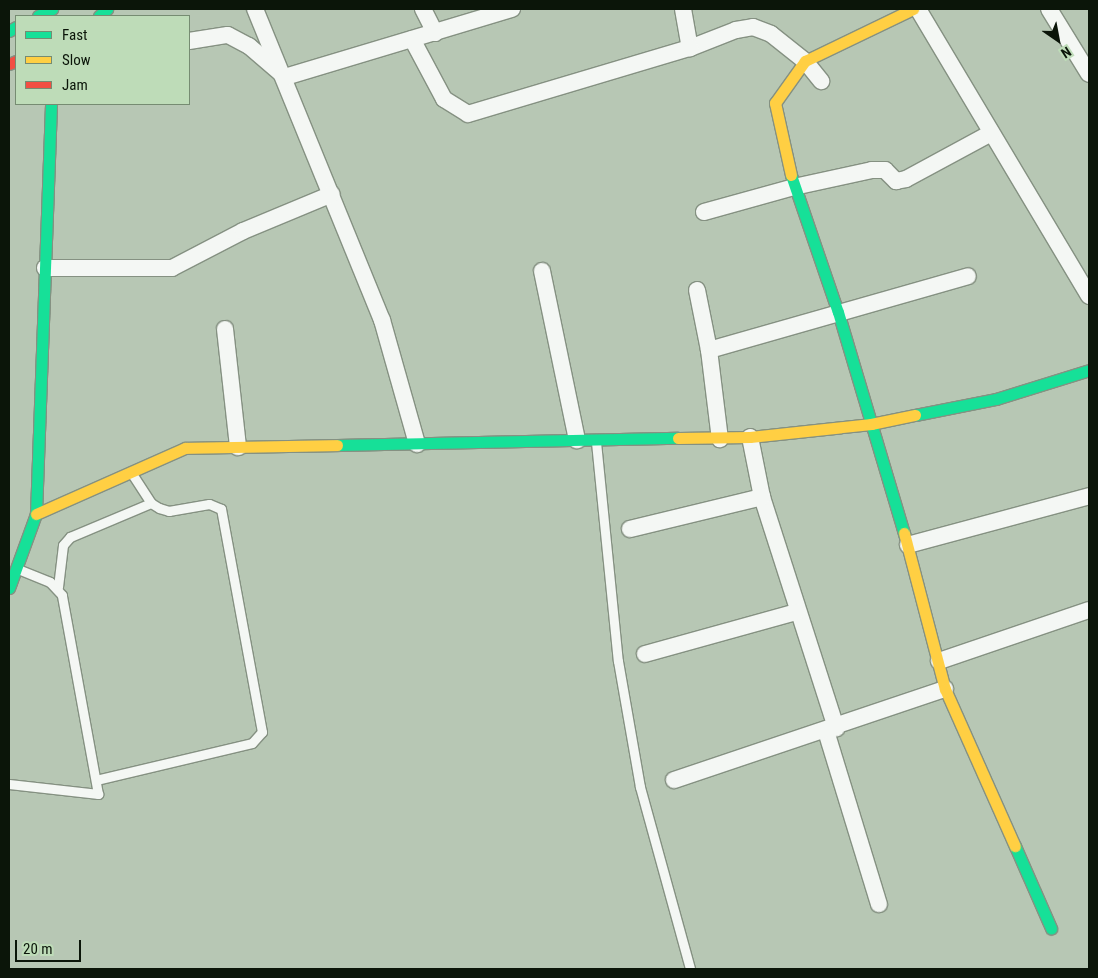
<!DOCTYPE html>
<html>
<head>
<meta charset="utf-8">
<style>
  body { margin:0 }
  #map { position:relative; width:1098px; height:978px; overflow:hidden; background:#b7c7b4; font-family:"Roboto Condensed",sans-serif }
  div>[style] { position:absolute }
  .roads { filter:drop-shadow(1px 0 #859182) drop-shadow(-1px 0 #859182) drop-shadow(0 1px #859182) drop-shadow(0 -1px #859182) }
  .lane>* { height:9px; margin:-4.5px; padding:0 4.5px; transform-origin:4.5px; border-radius:4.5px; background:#f4f7f4 }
  .street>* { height:16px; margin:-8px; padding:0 8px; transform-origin:8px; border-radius:8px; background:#f4f7f4 }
  .fast>* { height:11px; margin:-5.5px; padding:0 5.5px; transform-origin:5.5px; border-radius:5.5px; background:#16e098 }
  .slow>* { height:11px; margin:-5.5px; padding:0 5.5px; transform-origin:5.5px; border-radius:5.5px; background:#ffcf43 }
  .jam>* { height:11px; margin:-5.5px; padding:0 5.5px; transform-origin:5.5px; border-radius:5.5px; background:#f24e42 }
  span { translate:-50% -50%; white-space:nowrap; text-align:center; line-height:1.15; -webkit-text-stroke:4px #bedcb8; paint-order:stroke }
  .frame { position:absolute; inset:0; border:10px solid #0b1509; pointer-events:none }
  .legend { position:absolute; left:15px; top:15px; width:175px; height:90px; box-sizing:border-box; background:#bedcb8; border:1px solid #768c72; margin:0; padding:6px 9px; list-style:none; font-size:15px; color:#0b1509 }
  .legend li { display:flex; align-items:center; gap:10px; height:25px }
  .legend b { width:25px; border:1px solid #768c72 }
  .north { position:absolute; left:1033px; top:15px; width:50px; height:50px; -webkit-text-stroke:4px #bedcb8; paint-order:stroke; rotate:147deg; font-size:14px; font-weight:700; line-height:20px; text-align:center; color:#0b1509 }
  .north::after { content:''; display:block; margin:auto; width:18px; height:22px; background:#0b1509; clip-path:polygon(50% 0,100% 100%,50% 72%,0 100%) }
  .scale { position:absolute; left:15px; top:940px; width:66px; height:22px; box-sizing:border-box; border:2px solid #0b1509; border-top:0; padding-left:6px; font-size:15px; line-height:18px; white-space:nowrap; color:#0b1509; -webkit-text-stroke:4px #bedcb8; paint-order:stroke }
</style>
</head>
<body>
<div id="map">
  <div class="roads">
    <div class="lane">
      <i style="left:596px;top:442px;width:220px;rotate:84.3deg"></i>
      <i style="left:618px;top:661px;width:128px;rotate:80.1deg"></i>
      <i style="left:640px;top:787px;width:189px;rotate:74.6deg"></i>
      <i style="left:58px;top:587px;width:42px;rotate:-83.2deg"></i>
      <i style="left:63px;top:545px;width:11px;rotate:-49deg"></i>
      <i style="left:70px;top:537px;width:88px;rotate:-22.8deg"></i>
      <i style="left:96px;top:780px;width:160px;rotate:-13.3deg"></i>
      <i style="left:252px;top:743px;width:15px;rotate:-48deg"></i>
      <i style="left:262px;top:732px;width:227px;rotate:-100.4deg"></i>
      <i style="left:221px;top:509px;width:13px;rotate:-157deg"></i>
      <i style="left:209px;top:504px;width:41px;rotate:170.1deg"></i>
      <i style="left:169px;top:511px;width:10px;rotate:-163deg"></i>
      <i style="left:159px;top:508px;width:9px;rotate:-148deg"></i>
      <i style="left:151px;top:503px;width:37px;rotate:-123deg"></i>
      <i style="left:9px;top:784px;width:90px;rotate:6.4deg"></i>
      <i style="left:98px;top:794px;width:202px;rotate:-100.3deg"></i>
      <i style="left:62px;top:595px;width:18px;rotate:-133deg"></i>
      <i style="left:50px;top:582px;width:37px;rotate:-158deg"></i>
    </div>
    <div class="street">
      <i style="left:255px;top:9px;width:336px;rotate:67.8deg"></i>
      <i style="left:382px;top:320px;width:129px;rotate:74.2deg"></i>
      <i style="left:423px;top:9px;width:27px;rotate:63deg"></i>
      <i style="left:683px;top:9px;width:40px;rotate:80deg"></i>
      <i style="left:690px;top:48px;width:49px;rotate:-21.4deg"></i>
      <i style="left:736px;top:30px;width:17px;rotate:-10deg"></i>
      <i style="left:753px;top:27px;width:19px;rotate:21deg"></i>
      <i style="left:771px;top:34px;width:43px;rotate:38.5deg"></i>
      <i style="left:805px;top:61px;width:26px;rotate:51deg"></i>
      <i style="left:918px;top:9px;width:334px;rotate:59.2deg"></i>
      <i style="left:1049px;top:9px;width:76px;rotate:58.4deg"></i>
      <i style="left:412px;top:39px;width:68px;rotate:61.9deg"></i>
      <i style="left:444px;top:99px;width:28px;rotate:32deg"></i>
      <i style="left:468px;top:114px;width:232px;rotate:-16.6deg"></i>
      <i style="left:189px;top:41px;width:39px;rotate:-9deg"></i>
      <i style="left:228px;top:35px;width:24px;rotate:28deg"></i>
      <i style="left:249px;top:46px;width:48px;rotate:40.7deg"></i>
      <i style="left:285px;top:77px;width:237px;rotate:-16.7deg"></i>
      <i style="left:704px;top:212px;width:93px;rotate:-15.5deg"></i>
      <i style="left:794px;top:187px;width:80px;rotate:-12.3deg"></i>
      <i style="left:872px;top:170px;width:13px"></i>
      <i style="left:885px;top:170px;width:16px;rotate:45deg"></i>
      <i style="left:896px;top:181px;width:10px;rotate:-11deg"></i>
      <i style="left:906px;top:179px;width:97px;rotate:-28.4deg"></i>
      <i style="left:45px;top:268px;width:127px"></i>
      <i style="left:172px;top:268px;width:80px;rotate:-27.5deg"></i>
      <i style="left:243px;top:231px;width:96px;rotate:-22.6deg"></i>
      <i style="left:542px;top:271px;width:173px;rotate:78.3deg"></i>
      <i style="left:697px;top:290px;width:61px;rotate:78.7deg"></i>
      <i style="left:709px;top:350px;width:90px;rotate:83deg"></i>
      <i style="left:225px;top:329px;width:119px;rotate:83.7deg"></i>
      <i style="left:709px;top:350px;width:269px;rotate:-15.9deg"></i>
      <i style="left:750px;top:437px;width:61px;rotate:78.7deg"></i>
      <i style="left:762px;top:497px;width:243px;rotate:72.2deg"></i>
      <i style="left:630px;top:529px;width:136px;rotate:-13.6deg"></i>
      <i style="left:908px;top:545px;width:188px;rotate:-15.1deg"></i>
      <i style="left:645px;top:654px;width:157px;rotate:-15.5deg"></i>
      <i style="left:939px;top:661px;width:158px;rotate:-18.8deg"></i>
      <i style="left:826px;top:731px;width:181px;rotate:73deg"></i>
      <i style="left:674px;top:780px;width:286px;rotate:-18.6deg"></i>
    </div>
    <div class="fast">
      <i style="left:38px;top:16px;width:16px;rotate:-27deg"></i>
      <i style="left:99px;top:16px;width:11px;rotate:-41deg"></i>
      <i style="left:9px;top:31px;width:8px;rotate:-30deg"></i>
      <i style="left:791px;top:175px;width:145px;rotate:71.1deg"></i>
      <i style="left:838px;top:312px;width:231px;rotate:73.4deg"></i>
      <i style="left:915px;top:415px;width:83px;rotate:-11.2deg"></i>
      <i style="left:996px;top:399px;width:97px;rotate:-17.3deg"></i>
      <i style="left:337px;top:445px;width:341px;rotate:-1.2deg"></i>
      <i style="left:9px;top:588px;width:79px;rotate:-70deg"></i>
      <i style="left:36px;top:514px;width:410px;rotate:-87.9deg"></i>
      <i style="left:1015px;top:846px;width:90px;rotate:66.3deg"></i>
    </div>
    <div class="slow">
      <i style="left:791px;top:175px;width:74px;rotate:-102.5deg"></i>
      <i style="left:775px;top:103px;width:52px;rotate:-54.5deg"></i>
      <i style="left:805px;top:61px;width:120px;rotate:-25.7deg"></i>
      <i style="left:678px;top:438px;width:72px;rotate:-0.8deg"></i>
      <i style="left:750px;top:437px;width:122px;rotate:-6.1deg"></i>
      <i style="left:871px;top:424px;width:45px;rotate:-11.6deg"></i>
      <i style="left:36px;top:514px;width:163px;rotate:-23.9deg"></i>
      <i style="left:185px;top:448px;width:152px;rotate:-1.1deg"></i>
      <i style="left:904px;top:533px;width:161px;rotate:75.3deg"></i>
      <i style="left:945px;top:689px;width:172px;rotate:66deg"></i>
    </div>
    <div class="jam">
      <i style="left:9px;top:64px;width:8px;rotate:-23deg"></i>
    </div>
  </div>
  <div class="frame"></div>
  <ul class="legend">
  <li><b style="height:6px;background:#16e098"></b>Fast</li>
  <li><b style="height:6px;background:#ffcf43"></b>Slow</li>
  <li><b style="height:6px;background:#f24e42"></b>Jam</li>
  </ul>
  <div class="north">N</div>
  <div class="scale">20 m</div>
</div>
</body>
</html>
